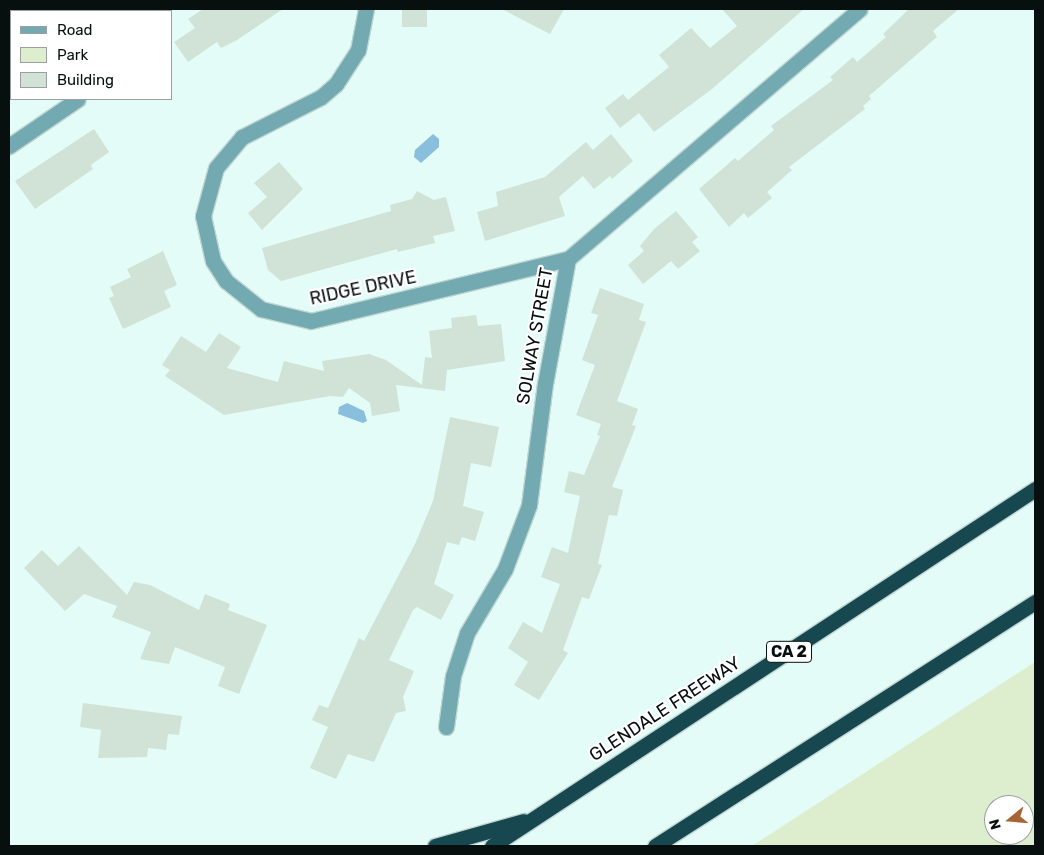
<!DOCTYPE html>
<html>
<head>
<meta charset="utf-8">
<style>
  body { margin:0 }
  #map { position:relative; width:1044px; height:855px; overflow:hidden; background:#e3fcf7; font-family:Rubik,sans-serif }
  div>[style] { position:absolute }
  .green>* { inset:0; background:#ddeecf }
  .water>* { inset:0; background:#89bfdd }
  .building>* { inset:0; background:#d0e3d6 }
  .roads { filter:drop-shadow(1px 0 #c0d6d2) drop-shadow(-1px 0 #c0d6d2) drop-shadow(0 1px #c0d6d2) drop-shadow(0 -1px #c0d6d2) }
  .minor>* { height:15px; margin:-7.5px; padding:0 7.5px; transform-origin:7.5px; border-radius:7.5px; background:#73aab2 }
  .highway>* { height:15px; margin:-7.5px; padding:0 7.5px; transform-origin:7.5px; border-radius:7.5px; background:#17484f }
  span { translate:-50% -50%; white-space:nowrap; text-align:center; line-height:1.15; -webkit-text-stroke:4.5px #fff; paint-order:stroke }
  .shield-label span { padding:1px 4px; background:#fff; border:1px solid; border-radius:4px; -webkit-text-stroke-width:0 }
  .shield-label { font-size:16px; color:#08100f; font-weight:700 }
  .street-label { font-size:18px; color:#08100f }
  .frame { position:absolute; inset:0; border:10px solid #08100f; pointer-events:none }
  .legend { position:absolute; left:10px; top:10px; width:162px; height:90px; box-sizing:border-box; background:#fff; border:1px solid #9c9f9f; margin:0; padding:6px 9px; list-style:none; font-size:15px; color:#08100f }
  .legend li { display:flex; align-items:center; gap:10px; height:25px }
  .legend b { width:25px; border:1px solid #9c9f9f }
  .north { position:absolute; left:984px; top:795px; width:50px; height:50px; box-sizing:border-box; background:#fff; border:1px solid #9c9f9f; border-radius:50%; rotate:253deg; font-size:14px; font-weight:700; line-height:20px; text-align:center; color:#08100f }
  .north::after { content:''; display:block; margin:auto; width:18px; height:22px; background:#a76434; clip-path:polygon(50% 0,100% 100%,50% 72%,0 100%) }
</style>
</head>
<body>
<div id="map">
  <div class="green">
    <i style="clip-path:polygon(evenodd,1035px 662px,1035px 846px,752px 846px,1035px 662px,994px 805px,1024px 805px,1024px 835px,994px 835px,994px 805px)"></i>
  </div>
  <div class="water">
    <i style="clip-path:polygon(433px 134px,439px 139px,439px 147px,421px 163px,414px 157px,415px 150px)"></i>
    <i style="clip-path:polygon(347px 403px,364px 411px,367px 421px,363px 423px,338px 414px,339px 407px)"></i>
  </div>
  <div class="building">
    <i style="clip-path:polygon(203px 9px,283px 9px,237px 40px,221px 48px,217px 42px,188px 62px,174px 42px,195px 28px,188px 19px)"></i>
    <i style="clip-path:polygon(402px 9px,427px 9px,427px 27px,402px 27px)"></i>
    <i style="clip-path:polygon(502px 9px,564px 9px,550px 34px)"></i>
    <i style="clip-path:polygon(722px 9px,804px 9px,712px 89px,654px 132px,639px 113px,620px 128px,605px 108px,623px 94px,628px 100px,669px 67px,659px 55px,691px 28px,710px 48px,737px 26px)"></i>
    <i style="clip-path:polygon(909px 9px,959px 9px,933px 31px,937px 37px,869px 96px,871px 99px,863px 106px,865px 109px,789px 167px,792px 170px,767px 192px,772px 198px,748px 218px,744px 213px,729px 227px,699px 189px,735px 158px,738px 161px,774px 130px,771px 126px,833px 80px,830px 77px,853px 57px,857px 62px,886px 37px,883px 34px)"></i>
    <i style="clip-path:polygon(94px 129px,109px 152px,91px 165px,93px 169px,35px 209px,15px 181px)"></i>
    <i style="clip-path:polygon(611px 134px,633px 161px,612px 179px,610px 176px,594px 189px,583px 176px,559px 197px,565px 216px,485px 241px,477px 212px,498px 206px,496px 192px,545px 177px,586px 142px,593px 150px)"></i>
    <i style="clip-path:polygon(279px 162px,303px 189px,262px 230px,248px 213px,267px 197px,254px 183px)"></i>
    <i style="clip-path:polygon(417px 191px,434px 200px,446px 197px,455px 231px,433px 236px,435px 243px,398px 252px,397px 249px,281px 281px,268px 270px,262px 248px,391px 211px,390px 205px,412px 199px)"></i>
    <i style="clip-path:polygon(676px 211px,698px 237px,692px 242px,700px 251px,678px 269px,671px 261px,643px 284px,628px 265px,644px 251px,640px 246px,654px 229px)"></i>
    <i style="clip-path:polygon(163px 251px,177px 285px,164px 291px,171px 307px,123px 329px,109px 298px,114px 296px,110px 287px,131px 277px,127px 269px)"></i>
    <i style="clip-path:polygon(600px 288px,644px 304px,639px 320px,646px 322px,617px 401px,638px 409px,632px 425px,636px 426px,612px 487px,623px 490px,617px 516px,609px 515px,598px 564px,602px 565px,589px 599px,582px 597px,563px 650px,568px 653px,539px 700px,514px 685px,528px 662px,508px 648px,523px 622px,542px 633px,560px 584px,541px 577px,552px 547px,568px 553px,580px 496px,564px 492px,569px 471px,584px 475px,600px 436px,597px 435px,601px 424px,576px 415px,595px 365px,582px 360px,598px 315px,591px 313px)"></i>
    <i style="clip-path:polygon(476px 315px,478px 326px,501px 324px,505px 361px,447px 370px,445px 391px,396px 385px,400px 411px,372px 416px,370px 403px,349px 388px,343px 397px,330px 396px,224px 415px,165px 376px,170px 370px,162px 365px,181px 336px,206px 352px,219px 333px,241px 347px,227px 368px,278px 382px,284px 361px,324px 371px,322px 361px,369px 354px,386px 360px,422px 385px,425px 357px,432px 358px,429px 331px,452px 328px,451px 318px)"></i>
    <i style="clip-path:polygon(450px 417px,499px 427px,491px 467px,471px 463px,463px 506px,484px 512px,475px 541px,462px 537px,459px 545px,447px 542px,434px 584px,454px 595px,441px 620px,417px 607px,413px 610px,389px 660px,414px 671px,403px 697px,406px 711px,396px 713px,374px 762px,348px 754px,336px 779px,310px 768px,328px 727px,312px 720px,319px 705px,328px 708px,359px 638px,364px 641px,415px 544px,433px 501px)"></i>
    <i style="clip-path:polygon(79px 546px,127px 595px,134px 582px,150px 585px,199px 610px,205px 594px,230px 604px,228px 610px,267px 625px,239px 694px,218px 686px,225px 667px,175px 647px,169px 664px,140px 659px,151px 632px,112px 617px,117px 606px,84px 594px,65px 611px,24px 568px,42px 550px,58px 566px)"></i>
    <i style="clip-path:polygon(83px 703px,182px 716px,179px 735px,168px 734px,166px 750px,148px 748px,147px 757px,98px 758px,101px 730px,80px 727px)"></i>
  </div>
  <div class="roads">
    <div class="minor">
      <i style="left:366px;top:9px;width:42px;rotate:101deg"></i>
      <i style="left:358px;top:50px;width:40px;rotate:122.9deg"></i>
      <i style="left:336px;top:84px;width:20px;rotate:139deg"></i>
      <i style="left:321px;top:97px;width:89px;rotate:153.1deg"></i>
      <i style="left:242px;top:137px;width:40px;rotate:130deg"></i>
      <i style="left:216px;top:168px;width:50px;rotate:105.2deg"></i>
      <i style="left:203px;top:216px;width:46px;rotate:77.5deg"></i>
      <i style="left:213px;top:261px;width:24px;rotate:57deg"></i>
      <i style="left:226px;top:281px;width:45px;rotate:38.7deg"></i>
      <i style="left:261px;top:309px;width:51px;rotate:13.5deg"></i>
      <i style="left:311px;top:321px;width:264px;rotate:-13.6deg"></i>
      <i style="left:144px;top:11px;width:3px;rotate:-45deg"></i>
      <i style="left:9px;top:146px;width:83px;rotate:-34.3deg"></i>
      <i style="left:446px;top:727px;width:51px;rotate:-82.2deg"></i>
      <i style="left:453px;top:676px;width:45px;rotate:-72deg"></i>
      <i style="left:467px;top:633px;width:74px;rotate:-59.3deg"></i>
      <i style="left:505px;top:569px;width:68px;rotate:-69.4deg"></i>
      <i style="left:529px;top:505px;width:122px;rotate:-82.5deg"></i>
      <i style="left:545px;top:384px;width:127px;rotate:-79.6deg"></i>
      <i style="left:568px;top:259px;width:384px;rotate:-40.6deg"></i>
    </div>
    <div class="highway">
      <i style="left:435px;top:846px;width:92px;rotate:-15.7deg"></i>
      <i style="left:492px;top:846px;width:650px;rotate:-33.32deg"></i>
      <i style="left:655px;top:846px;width:452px;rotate:-32.7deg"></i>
    </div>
  </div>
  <div class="shield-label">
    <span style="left:789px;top:652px">CA 2</span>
  </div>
  <div class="street-label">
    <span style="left:363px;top:288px;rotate:-12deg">RIDGE DRIVE</span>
    <span style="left:535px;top:336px;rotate:-80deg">SOLWAY STREET</span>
    <span style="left:665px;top:709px;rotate:-33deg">GLENDALE FREEWAY</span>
  </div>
  <div class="frame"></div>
  <ul class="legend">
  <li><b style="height:6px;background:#73aab2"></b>Road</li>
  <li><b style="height:14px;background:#ddeecf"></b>Park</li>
  <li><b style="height:14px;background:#d0e3d6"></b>Building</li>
  </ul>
  <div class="north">N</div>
</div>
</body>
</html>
